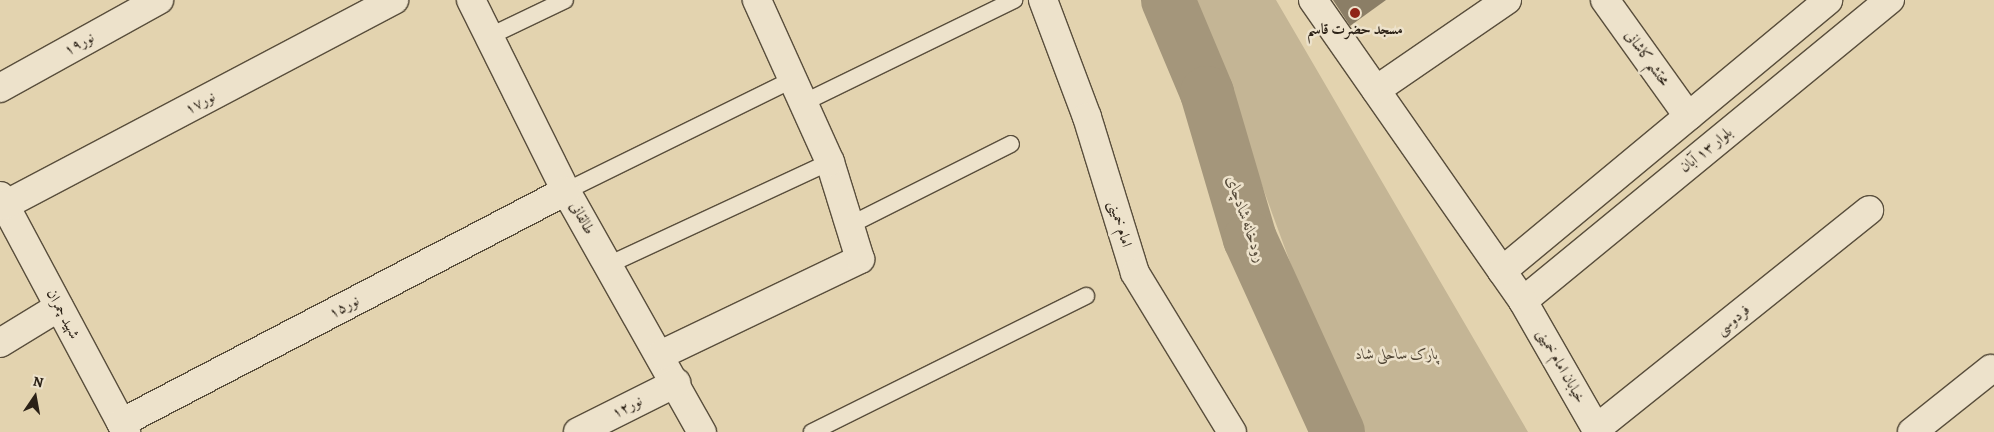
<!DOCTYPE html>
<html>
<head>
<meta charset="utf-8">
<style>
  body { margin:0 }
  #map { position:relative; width:1994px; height:432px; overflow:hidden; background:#e3d3af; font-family:Alegreya,Amiri,serif }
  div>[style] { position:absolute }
  .green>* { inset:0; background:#c4b595 }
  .river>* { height:54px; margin:-27px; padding:0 27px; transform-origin:27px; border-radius:27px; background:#a4967b }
  .building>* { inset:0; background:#8b7e66 }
  .roads { filter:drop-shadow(1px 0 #594e3c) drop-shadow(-1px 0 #594e3c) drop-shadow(0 1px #594e3c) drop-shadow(0 -1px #594e3c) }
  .lane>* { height:16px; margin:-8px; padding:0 8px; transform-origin:8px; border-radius:8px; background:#ede2cb }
  .street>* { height:28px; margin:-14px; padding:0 14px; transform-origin:14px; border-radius:14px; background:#ede2cb }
  .secondary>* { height:28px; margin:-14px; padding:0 14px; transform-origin:14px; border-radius:14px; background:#ede2cb }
  .dots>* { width:14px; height:14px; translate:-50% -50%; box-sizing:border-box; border:2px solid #ede2cb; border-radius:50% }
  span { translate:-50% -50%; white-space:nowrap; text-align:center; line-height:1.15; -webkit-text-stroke:5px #ede2cb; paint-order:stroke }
  .poi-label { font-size:15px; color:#2b2116; font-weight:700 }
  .street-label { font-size:15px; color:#2b2116 }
  .park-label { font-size:15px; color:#514636; font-style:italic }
  .water-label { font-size:16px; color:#554a39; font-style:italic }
  .north { position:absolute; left:10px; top:372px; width:50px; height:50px; -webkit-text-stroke:4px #ede2cb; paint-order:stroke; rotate:12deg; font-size:14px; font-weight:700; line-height:20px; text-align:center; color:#2b2116 }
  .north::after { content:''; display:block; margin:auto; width:18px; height:22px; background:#2b2116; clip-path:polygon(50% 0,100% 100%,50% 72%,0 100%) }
</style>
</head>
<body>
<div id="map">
  <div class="green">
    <i style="clip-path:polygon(1181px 0,1276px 0,1528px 432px,1342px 432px,1312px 322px,1242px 131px)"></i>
  </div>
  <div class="river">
    <i style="left:1168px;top:0;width:101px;rotate:67.2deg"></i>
    <i style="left:1207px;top:93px;width:152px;rotate:73.6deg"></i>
    <i style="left:1250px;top:239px;width:212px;rotate:65.5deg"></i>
  </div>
  <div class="building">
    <i style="clip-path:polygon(1333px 0,1386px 0,1350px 26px)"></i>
  </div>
  <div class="roads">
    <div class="lane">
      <i style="left:490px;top:36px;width:83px;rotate:-25.6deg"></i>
      <i style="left:805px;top:102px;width:233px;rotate:-26deg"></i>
      <i style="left:566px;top:191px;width:252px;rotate:-26.2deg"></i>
      <i style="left:850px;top:225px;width:180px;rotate:-26.7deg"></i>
      <i style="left:608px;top:265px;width:245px;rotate:-24.9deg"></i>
      <i style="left:812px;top:432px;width:306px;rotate:-26.4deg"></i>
    </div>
    <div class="street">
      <i style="left:471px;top:0;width:213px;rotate:63.6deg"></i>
      <i style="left:566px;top:191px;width:277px;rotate:60.6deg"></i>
      <i style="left:1043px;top:0;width:125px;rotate:69.4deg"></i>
      <i style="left:1087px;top:117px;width:163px;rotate:72.9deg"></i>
      <i style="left:1135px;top:273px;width:186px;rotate:58.6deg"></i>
      <i style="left:1313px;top:0;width:330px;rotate:55.1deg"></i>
      <i style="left:1605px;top:0;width:143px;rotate:54.4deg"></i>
      <i style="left:0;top:88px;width:182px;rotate:-29deg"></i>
      <i style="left:1376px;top:90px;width:159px;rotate:-34.5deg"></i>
      <i style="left:0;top:196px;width:268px;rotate:61.9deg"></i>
      <i style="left:5px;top:205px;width:440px;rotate:-27.8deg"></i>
      <i style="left:0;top:343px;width:69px;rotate:-31.4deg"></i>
      <i style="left:660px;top:355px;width:222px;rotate:-25.6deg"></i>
      <i style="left:860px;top:259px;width:102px;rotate:-107.2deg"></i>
      <i style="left:830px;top:162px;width:178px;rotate:-114.3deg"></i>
      <i style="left:121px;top:423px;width:502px;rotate:-27.54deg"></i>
      <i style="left:1596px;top:429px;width:350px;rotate:-38.7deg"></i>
      <i style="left:578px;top:432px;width:110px;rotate:-26.6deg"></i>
      <i style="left:1912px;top:432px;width:101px;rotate:-38.6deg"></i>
    </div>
    <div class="secondary">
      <i style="left:1523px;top:301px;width:475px;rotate:-39.4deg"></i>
      <i style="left:1598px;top:432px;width:151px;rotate:-119.8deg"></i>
      <i style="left:1523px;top:301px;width:37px;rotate:-125deg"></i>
      <i style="left:1502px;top:271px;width:424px;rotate:-39.7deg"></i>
    </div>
  </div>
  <div class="dots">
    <i style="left:1355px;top:13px;background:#8f2418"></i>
  </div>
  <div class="poi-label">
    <span style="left:1355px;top:30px">مسجد حضرت قاسم</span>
  </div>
  <div class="street-label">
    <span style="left:79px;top:44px;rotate:-29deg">نور۱۹</span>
    <span style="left:1647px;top:58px;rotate:54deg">محتشم کاشانی</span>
    <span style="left:200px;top:103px;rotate:-28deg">نور۱۷</span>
    <span style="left:1706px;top:150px;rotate:-39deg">بلوار ۱۳ آبان</span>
    <span style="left:582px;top:218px;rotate:61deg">طالقانی</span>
    <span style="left:1120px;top:224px;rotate:73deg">امام خمینی</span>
    <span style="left:344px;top:307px;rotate:-28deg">نور۱۵</span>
    <span style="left:63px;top:314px;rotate:62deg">شهید چمران</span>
    <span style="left:1733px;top:320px;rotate:-39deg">فردوسی</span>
    <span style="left:1561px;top:366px;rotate:60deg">خیابان امام خمینی</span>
    <span style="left:627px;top:407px;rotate:-27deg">نور۱۲</span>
  </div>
  <div class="park-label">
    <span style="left:1397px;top:355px">پارک ساحلی شاد</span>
  </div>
  <div class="water-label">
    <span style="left:1246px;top:219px;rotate:71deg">رودخانه شادچای</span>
  </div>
  <div class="north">N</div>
</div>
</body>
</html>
